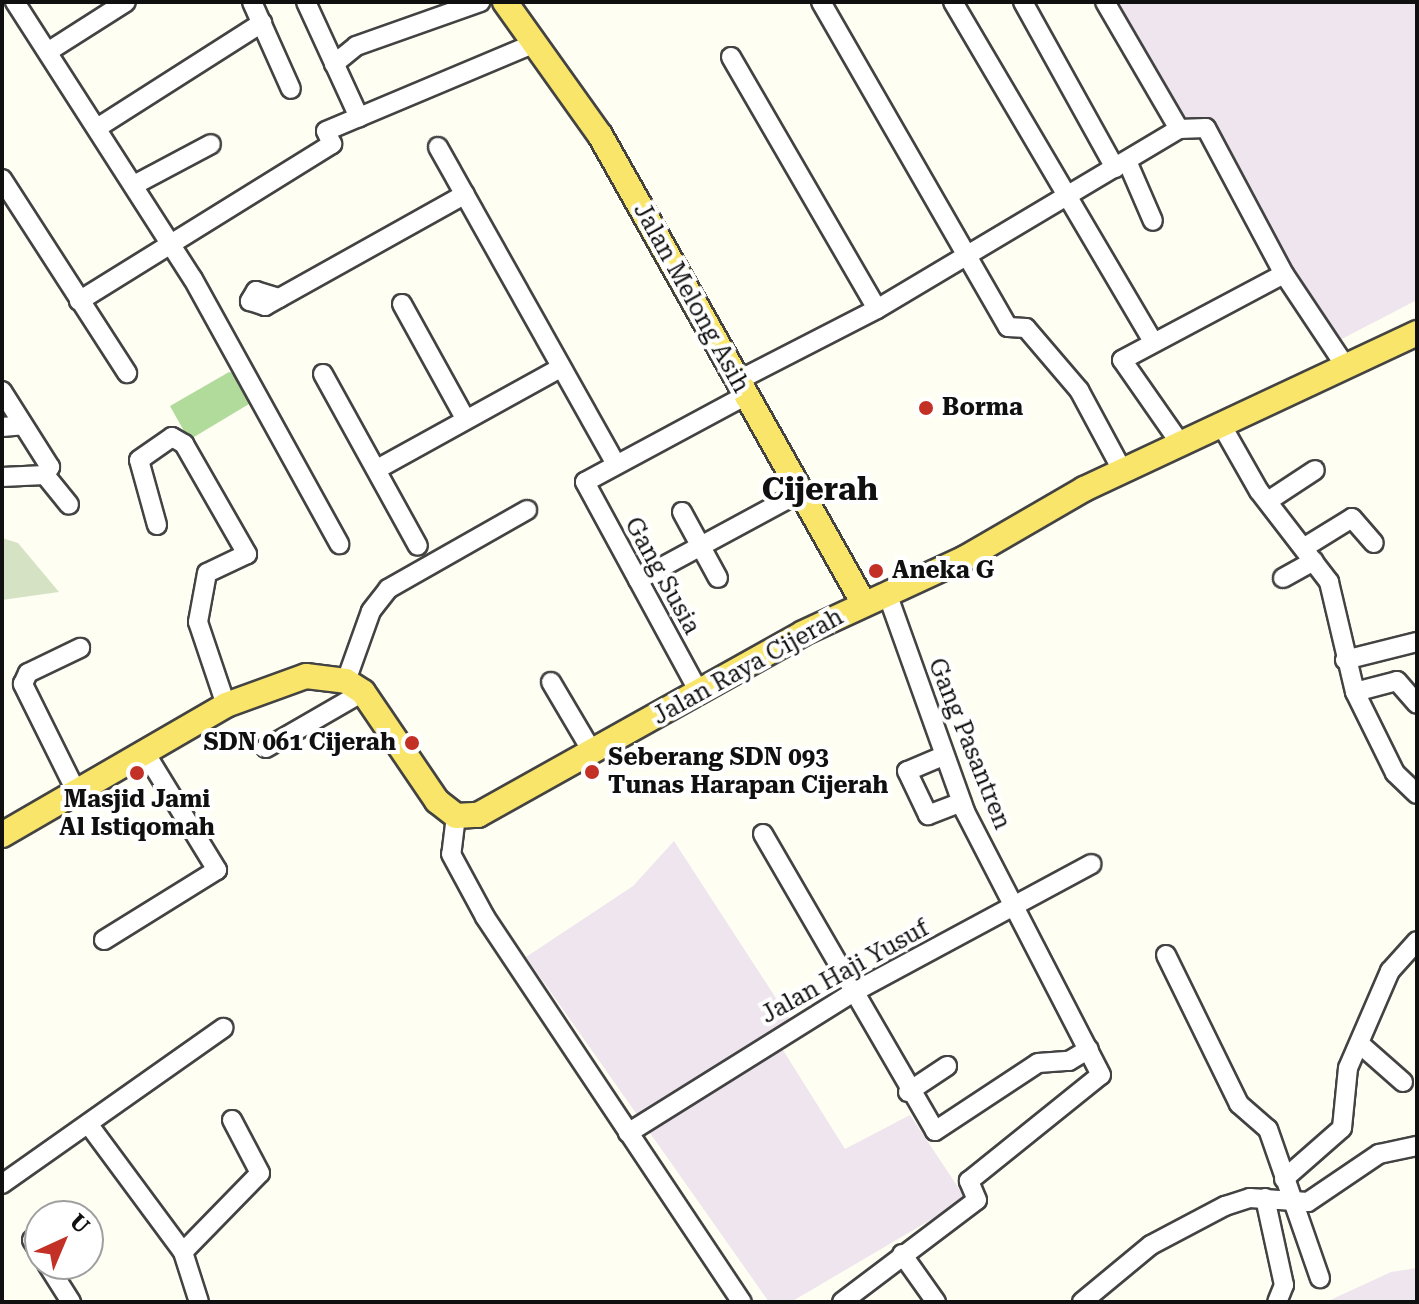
<!DOCTYPE html>
<html>
<head>
<meta charset="utf-8">
<style>
  body { margin:0 }
  #map { position:relative; width:1419px; height:1304px; overflow:hidden; background:#fffef3; font-family:"Roboto Serif",serif }
  div>[style] { position:absolute }
  .industrial>* { inset:0; background:#eee5ee }
  .forest>* { inset:0; background:#b1db9b }
  .cemetery>* { inset:0; background:#d5e2c3 }
  .roads { filter:drop-shadow(2px 0 #434343) drop-shadow(-2px 0 #434343) drop-shadow(0 2px #434343) drop-shadow(0 -2px #434343) }
  .minor>* { height:18px; margin:-9px; padding:0 9px; transform-origin:9px; border-radius:9px; background:#fff }
  .major>* { height:24px; margin:-12px; padding:0 12px; transform-origin:12px; border-radius:12px; background:#f9e56a }
  .dots>* { width:22px; height:22px; translate:-50% -50%; box-sizing:border-box; border:4px solid #fff; border-radius:50% }
  span { translate:-50% -50%; white-space:nowrap; text-align:center; line-height:1.15; -webkit-text-stroke:8px #fff; paint-order:stroke }
  .street-label { font-size:24px; color:#101010 }
  .poi-label { font-size:24px; color:#101010; font-weight:700 }
  .left { translate:0 -50%; text-align:left }
  .right { translate:-100% -50%; text-align:right }
  .district-label { font-size:32px; color:#101010; font-weight:700 }
  .frame { position:absolute; inset:0; border:4px solid #101010; pointer-events:none }
  .north { position:absolute; left:24px; top:1200px; width:80px; height:80px; box-sizing:border-box; background:#fff; border:2px solid #9f9f9f; border-radius:50%; rotate:44deg; font-size:22px; font-weight:700; line-height:32px; text-align:center; color:#101010 }
  .north::after { content:''; display:block; margin:auto; width:28px; height:36px; background:#c23026; clip-path:polygon(50% 0,100% 100%,50% 72%,0 100%) }
</style>
</head>
<body>
<div id="map">
  <div class="industrial">
    <i style="clip-path:polygon(1116px 2px,1417px 2px,1417px 300px,1332px 344px,1205px 117px,1189px 126px)"></i>
    <i style="clip-path:polygon(674px 841px,796px 1029px,778px 1042px,845px 1149px,910px 1115px,966px 1199px,791px 1302px,769px 1302px,526px 957px,633px 886px)"></i>
    <i style="clip-path:polygon(1417px 1268px,1417px 1302px,1326px 1302px,1391px 1272px)"></i>
  </div>
  <div class="forest">
    <i style="clip-path:polygon(229px 372px,240px 375px,254px 401px,189px 440px,170px 406px)"></i>
  </div>
  <div class="cemetery">
    <i style="clip-path:polygon(2px 538px,18px 543px,59px 592px,2px 600px)"></i>
  </div>
  <div class="roads">
    <div class="minor">
      <i style="left:15px;top:2px;width:329px;rotate:57.3deg"></i>
      <i style="left:193px;top:279px;width:303px;rotate:61.1deg"></i>
      <i style="left:252px;top:2px;width:95px;rotate:65.9deg"></i>
      <i style="left:306px;top:2px;width:127px;rotate:65.3deg"></i>
      <i style="left:821px;top:2px;width:375px;rotate:60.1deg"></i>
      <i style="left:1008px;top:327px;width:18px;rotate:3deg"></i>
      <i style="left:1026px;top:328px;width:82px;rotate:49.5deg"></i>
      <i style="left:1079px;top:390px;width:91px;rotate:61.7deg"></i>
      <i style="left:953px;top:2px;width:394px;rotate:59.5deg"></i>
      <i style="left:1023px;top:2px;width:190px;rotate:61deg"></i>
      <i style="left:49px;top:51px;width:91px;rotate:-32.5deg"></i>
      <i style="left:731px;top:57px;width:291px;rotate:59.9deg"></i>
      <i style="left:334px;top:64px;width:28px;rotate:-39deg"></i>
      <i style="left:356px;top:46px;width:132px;rotate:-19.5deg"></i>
      <i style="left:97px;top:128px;width:196px;rotate:-32.5deg"></i>
      <i style="left:1179px;top:129px;width:27px;rotate:-2deg"></i>
      <i style="left:1206px;top:128px;width:166px;rotate:61.9deg"></i>
      <i style="left:1284px;top:274px;width:112px;rotate:56.3deg"></i>
      <i style="left:438px;top:147px;width:362px;rotate:60.7deg"></i>
      <i style="left:1127px;top:161px;width:65px;rotate:66.6deg"></i>
      <i style="left:2px;top:179px;width:231px;rotate:57.2deg"></i>
      <i style="left:134px;top:185px;width:87px;rotate:-28deg"></i>
      <i style="left:279px;top:298px;width:24px;rotate:-163deg"></i>
      <i style="left:256px;top:291px;width:12px;rotate:121deg"></i>
      <i style="left:250px;top:301px;width:16px;rotate:18deg"></i>
      <i style="left:265px;top:306px;width:229px;rotate:-29.2deg"></i>
      <i style="left:79px;top:301px;width:298px;rotate:-31.8deg"></i>
      <i style="left:332px;top:144px;width:14px;rotate:-115deg"></i>
      <i style="left:326px;top:131px;width:227px;rotate:-22.8deg"></i>
      <i style="left:402px;top:304px;width:130px;rotate:61.1deg"></i>
      <i style="left:323px;top:374px;width:196px;rotate:61.1deg"></i>
      <i style="left:737px;top:381px;width:157px;rotate:-27.2deg"></i>
      <i style="left:877px;top:309px;width:352px;rotate:-30.8deg"></i>
      <i style="left:1179px;top:129px;width:147px;rotate:-120.2deg"></i>
      <i style="left:2px;top:391px;width:90px;rotate:57.7deg"></i>
      <i style="left:50px;top:467px;width:9px;rotate:122deg"></i>
      <i style="left:45px;top:475px;width:43px;rotate:177.3deg"></i>
      <i style="left:1222px;top:426px;width:75px;rotate:60.4deg"></i>
      <i style="left:1259px;top:491px;width:115px;rotate:52.4deg"></i>
      <i style="left:1329px;top:582px;width:113px;rotate:76.7deg"></i>
      <i style="left:1355px;top:692px;width:90px;rotate:63.7deg"></i>
      <i style="left:1395px;top:773px;width:30px;rotate:44deg"></i>
      <i style="left:2px;top:427px;width:21px;rotate:-5deg"></i>
      <i style="left:1180px;top:443px;width:101px;rotate:-124.9deg"></i>
      <i style="left:1122px;top:360px;width:183px;rotate:-28deg"></i>
      <i style="left:381px;top:467px;width:205px;rotate:-28.9deg"></i>
      <i style="left:45px;top:475px;width:38px;rotate:51deg"></i>
      <i style="left:1268px;top:501px;width:56px;rotate:-33.4deg"></i>
      <i style="left:682px;top:512px;width:75px;rotate:61.4deg"></i>
      <i style="left:157px;top:525px;width:67px;rotate:-105.5deg"></i>
      <i style="left:139px;top:460px;width:40px;rotate:-34.9deg"></i>
      <i style="left:172px;top:437px;width:14px;rotate:30deg"></i>
      <i style="left:184px;top:444px;width:127px;rotate:60.2deg"></i>
      <i style="left:247px;top:554px;width:44px;rotate:154.6deg"></i>
      <i style="left:207px;top:573px;width:50px;rotate:100.4deg"></i>
      <i style="left:198px;top:622px;width:88px;rotate:71.4deg"></i>
      <i style="left:1305px;top:547px;width:55px;rotate:-31.7deg"></i>
      <i style="left:1352px;top:518px;width:33px;rotate:49deg"></i>
      <i style="left:1283px;top:578px;width:35px;rotate:-29deg"></i>
      <i style="left:638px;top:580px;width:183px;rotate:-28.4deg"></i>
      <i style="left:1345px;top:660px;width:74px;rotate:-14deg"></i>
      <i style="left:346px;top:681px;width:74px;rotate:-70.3deg"></i>
      <i style="left:371px;top:611px;width:28px;rotate:-52deg"></i>
      <i style="left:388px;top:589px;width:160px;rotate:-29.6deg"></i>
      <i style="left:551px;top:682px;width:82px;rotate:59.4deg"></i>
      <i style="left:699px;top:692px;width:239px;rotate:-118.5deg"></i>
      <i style="left:585px;top:482px;width:182px;rotate:-28.3deg"></i>
      <i style="left:1355px;top:692px;width:43px;rotate:-14.7deg"></i>
      <i style="left:1397px;top:681px;width:30px;rotate:49deg"></i>
      <i style="left:266px;top:748px;width:112px;rotate:-30deg"></i>
      <i style="left:943px;top:756px;width:39px;rotate:157deg"></i>
      <i style="left:907px;top:771px;width:49px;rotate:64.5deg"></i>
      <i style="left:928px;top:815px;width:36px;rotate:-21deg"></i>
      <i style="left:77px;top:793px;width:122px;rotate:-116.4deg"></i>
      <i style="left:23px;top:684px;width:12px;rotate:-66deg"></i>
      <i style="left:28px;top:673px;width:58px;rotate:-25.7deg"></i>
      <i style="left:456px;top:816px;width:38px;rotate:97deg"></i>
      <i style="left:451px;top:854px;width:72px;rotate:61.6deg"></i>
      <i style="left:485px;top:917px;width:463px;rotate:56.3deg"></i>
      <i style="left:763px;top:834px;width:343px;rotate:59.9deg"></i>
      <i style="left:935px;top:1131px;width:123px;rotate:-33.4deg"></i>
      <i style="left:1038px;top:1063px;width:31px;rotate:-4deg"></i>
      <i style="left:1069px;top:1061px;width:23px;rotate:-31deg"></i>
      <i style="left:104px;top:940px;width:133px;rotate:-31.8deg"></i>
      <i style="left:217px;top:870px;width:136px;rotate:-121.5deg"></i>
      <i style="left:1166px;top:955px;width:166px;rotate:63.9deg"></i>
      <i style="left:1239px;top:1104px;width:38px;rotate:41deg"></i>
      <i style="left:1268px;top:1129px;width:158px;rotate:70.8deg"></i>
      <i style="left:1361px;top:1045px;width:56px;rotate:41.4deg"></i>
      <i style="left:908px;top:1092px;width:47px;rotate:-33.7deg"></i>
      <i style="left:89px;top:1125px;width:158px;rotate:53.5deg"></i>
      <i style="left:183px;top:1252px;width:52px;rotate:72.3deg"></i>
      <i style="left:628px;top:1133px;width:264px;rotate:-32deg"></i>
      <i style="left:852px;top:993px;width:272px;rotate:-28.3deg"></i>
      <i style="left:1284px;top:1179px;width:77px;rotate:-41.3deg"></i>
      <i style="left:1342px;top:1128px;width:60px;rotate:-84.3deg"></i>
      <i style="left:1348px;top:1068px;width:106px;rotate:-66.6deg"></i>
      <i style="left:1390px;top:971px;width:40px;rotate:-48deg"></i>
      <i style="left:2px;top:1184px;width:271px;rotate:-35.2deg"></i>
      <i style="left:1265px;top:1198px;width:89px;rotate:77.7deg"></i>
      <i style="left:1284px;top:1285px;width:18px;rotate:112deg"></i>
      <i style="left:32px;top:1240px;width:14px;rotate:56deg"></i>
      <i style="left:183px;top:1252px;width:110px;rotate:-45.7deg"></i>
      <i style="left:260px;top:1173px;width:60px;rotate:-117.8deg"></i>
      <i style="left:902px;top:1254px;width:59px;rotate:54.7deg"></i>
      <i style="left:47px;top:1264px;width:45px;rotate:57.7deg"></i>
      <i style="left:842px;top:1302px;width:169px;rotate:-37.1deg"></i>
      <i style="left:977px;top:1200px;width:21px;rotate:-113deg"></i>
      <i style="left:969px;top:1181px;width:169px;rotate:-38.8deg"></i>
      <i style="left:1101px;top:1075px;width:297px;rotate:-117.3deg"></i>
      <i style="left:965px;top:811px;width:232px;rotate:-109.7deg"></i>
      <i style="left:1082px;top:1302px;width:89px;rotate:-39.6deg"></i>
      <i style="left:1151px;top:1245px;width:84px;rotate:-27.8deg"></i>
      <i style="left:1225px;top:1206px;width:26px;rotate:-18deg"></i>
      <i style="left:1250px;top:1198px;width:58px;rotate:3.9deg"></i>
      <i style="left:1308px;top:1202px;width:86px;rotate:-34.1deg"></i>
      <i style="left:1379px;top:1154px;width:39px;rotate:-12deg"></i>
    </div>
    <div class="major">
      <i style="left:505px;top:2px;width:163px;rotate:54.5deg"></i>
      <i style="left:600px;top:135px;width:538px;rotate:60.62deg"></i>
      <i style="left:2px;top:835px;width:259px;rotate:-30.1deg"></i>
      <i style="left:226px;top:705px;width:85px;rotate:-19.9deg"></i>
      <i style="left:306px;top:676px;width:40px;rotate:7.1deg"></i>
      <i style="left:346px;top:681px;width:20px;rotate:33deg"></i>
      <i style="left:363px;top:692px;width:132px;rotate:55.8deg"></i>
      <i style="left:437px;top:801px;width:24px;rotate:38deg"></i>
      <i style="left:456px;top:816px;width:22px;rotate:-3deg"></i>
      <i style="left:478px;top:815px;width:372px;rotate:-29.2deg"></i>
      <i style="left:803px;top:633px;width:179px;rotate:-24.8deg"></i>
      <i style="left:965px;top:558px;width:138px;rotate:-30.1deg"></i>
      <i style="left:1084px;top:489px;width:368px;rotate:-25.1deg"></i>
    </div>
  </div>
  <div class="dots">
    <i style="left:926px;top:408px;background:#c23026"></i>
    <i style="left:876px;top:571px;background:#c23026"></i>
    <i style="left:412px;top:743px;background:#c23026"></i>
    <i style="left:592px;top:772px;background:#c23026"></i>
    <i style="left:137px;top:773px;background:#c23026"></i>
  </div>
  <div class="street-label">
    <span style="left:691px;top:298px;rotate:61deg">Jalan Melong Asih</span>
    <span style="left:662px;top:576px;rotate:61deg">Gang Susia</span>
    <span style="left:748px;top:667px;rotate:-29deg">Jalan Raya Cijerah</span>
    <span style="left:969px;top:744px;rotate:68deg">Gang Pasantren</span>
    <span style="left:845px;top:972px;rotate:-29deg">Jalan Haji Yusuf</span>
  </div>
  <div class="poi-label">
    <span class="left" style="left:942px;top:408px">Borma</span>
    <span class="left" style="left:892px;top:571px">Aneka G</span>
    <span class="right" style="left:396px;top:743px">SDN 061 Cijerah</span>
    <span class="left" style="left:608px;top:772px">Seberang SDN 093<br>Tunas Harapan Cijerah</span>
    <span style="left:137px;top:814px">Masjid Jami<br>Al Istiqomah</span>
  </div>
  <div class="district-label">
    <span style="left:820px;top:489px">Cijerah</span>
  </div>
  <div class="frame"></div>
  <div class="north">U</div>
</div>
</body>
</html>
